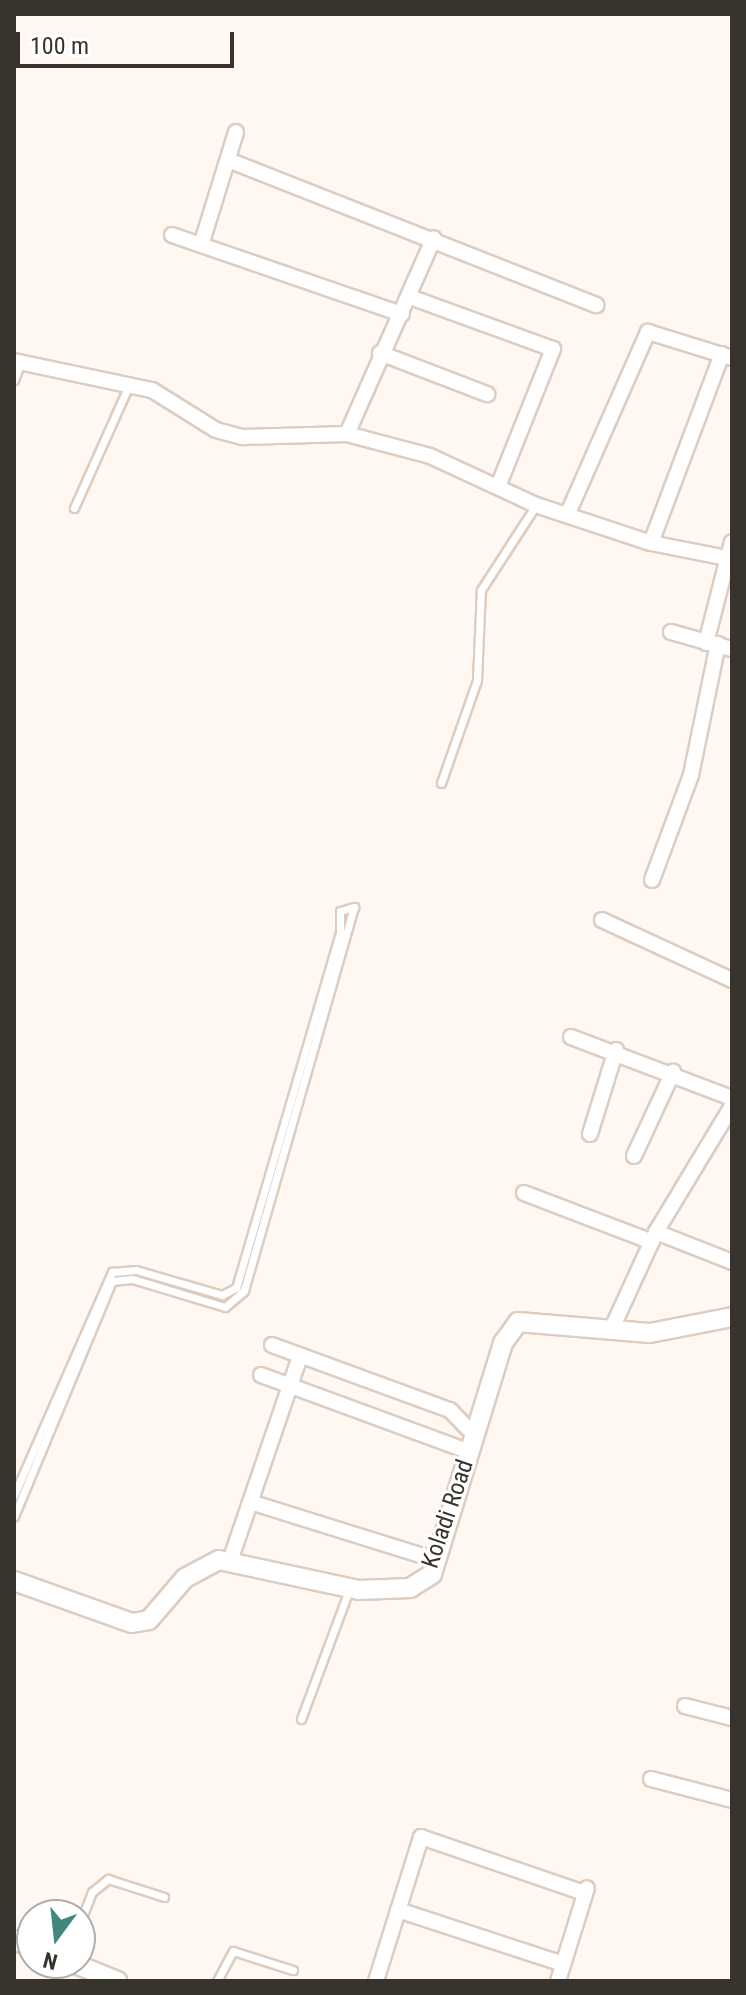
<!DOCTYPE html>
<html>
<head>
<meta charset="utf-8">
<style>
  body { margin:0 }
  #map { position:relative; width:746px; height:1995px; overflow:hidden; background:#fef7f2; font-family:"Roboto Condensed",sans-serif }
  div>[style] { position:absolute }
  .roads { filter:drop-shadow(2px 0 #ddcdc1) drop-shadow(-2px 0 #ddcdc1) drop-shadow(0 2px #ddcdc1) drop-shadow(0 -2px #ddcdc1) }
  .service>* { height:7px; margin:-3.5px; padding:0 3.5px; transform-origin:3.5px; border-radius:3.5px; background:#fff }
  .minor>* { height:14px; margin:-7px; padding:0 7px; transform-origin:7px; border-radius:7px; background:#fff }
  .tertiary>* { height:18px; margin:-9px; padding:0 9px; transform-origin:9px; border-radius:9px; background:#fff }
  span { translate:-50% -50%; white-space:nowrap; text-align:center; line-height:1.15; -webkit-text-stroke:6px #fff; paint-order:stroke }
  .street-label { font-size:24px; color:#39332e }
  .frame { position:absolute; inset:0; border:16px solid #39332e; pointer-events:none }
  .north { position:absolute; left:16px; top:1899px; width:80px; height:80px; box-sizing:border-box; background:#fff; border:2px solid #b0adab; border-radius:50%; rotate:195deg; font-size:22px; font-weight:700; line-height:32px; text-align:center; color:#39332e }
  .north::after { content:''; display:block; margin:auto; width:28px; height:36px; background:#42877e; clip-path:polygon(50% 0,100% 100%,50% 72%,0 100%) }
  .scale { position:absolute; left:16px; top:32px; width:218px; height:36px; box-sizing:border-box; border:4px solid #39332e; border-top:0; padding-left:10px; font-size:24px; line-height:28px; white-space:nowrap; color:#39332e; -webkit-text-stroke:6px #fff; paint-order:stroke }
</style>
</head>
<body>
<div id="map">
  <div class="roads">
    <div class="service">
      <i style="left:14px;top:380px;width:19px;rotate:-69deg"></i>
      <i style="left:74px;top:508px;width:135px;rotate:-65.9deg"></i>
      <i style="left:441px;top:783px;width:109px;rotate:-70.7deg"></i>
      <i style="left:477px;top:680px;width:90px;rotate:-87.5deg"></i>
      <i style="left:481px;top:590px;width:101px;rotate:-57.1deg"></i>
      <i style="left:14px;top:1495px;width:244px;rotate:-66.3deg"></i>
      <i style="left:112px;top:1272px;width:24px;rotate:-5deg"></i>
      <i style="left:136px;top:1270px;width:90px;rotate:16.2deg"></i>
      <i style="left:222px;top:1295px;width:16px;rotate:-27deg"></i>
      <i style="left:236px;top:1288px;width:370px;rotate:-73.7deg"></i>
      <i style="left:340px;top:933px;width:22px;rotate:-90deg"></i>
      <i style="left:340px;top:911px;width:15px;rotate:-16deg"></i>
      <i style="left:354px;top:907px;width:399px;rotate:106deg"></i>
      <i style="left:244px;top:1291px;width:25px;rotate:140deg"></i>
      <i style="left:225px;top:1307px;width:97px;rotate:-163.2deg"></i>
      <i style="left:132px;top:1279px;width:20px;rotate:174deg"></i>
      <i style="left:112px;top:1281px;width:255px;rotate:112.6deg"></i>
      <i style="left:301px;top:1719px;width:138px;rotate:-69.6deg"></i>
      <i style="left:80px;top:1923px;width:33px;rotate:-69deg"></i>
      <i style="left:92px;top:1892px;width:21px;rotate:-39deg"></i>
      <i style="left:108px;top:1879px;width:59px;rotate:17.8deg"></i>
      <i style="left:217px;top:1981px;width:34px;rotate:-62deg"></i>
      <i style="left:233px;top:1951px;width:63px;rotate:17.6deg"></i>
    </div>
    <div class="minor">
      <i style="left:228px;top:160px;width:396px;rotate:21.5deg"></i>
      <i style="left:172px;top:235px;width:243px;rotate:19deg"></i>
      <i style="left:202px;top:242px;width:115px;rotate:-72.8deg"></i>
      <i style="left:410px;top:297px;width:152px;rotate:20deg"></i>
      <i style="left:553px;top:349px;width:145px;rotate:111.8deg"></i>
      <i style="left:380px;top:353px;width:115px;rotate:21deg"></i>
      <i style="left:722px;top:354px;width:202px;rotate:110.6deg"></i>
      <i style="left:651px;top:543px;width:83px;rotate:11.2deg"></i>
      <i style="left:14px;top:361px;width:141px;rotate:11.9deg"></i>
      <i style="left:152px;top:390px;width:75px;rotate:32deg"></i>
      <i style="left:216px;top:430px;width:28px;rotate:15deg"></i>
      <i style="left:243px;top:437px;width:104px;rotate:-1.7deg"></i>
      <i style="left:347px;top:434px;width:86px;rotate:14.8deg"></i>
      <i style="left:430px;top:456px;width:117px;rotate:24.8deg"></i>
      <i style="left:536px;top:505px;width:121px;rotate:18.3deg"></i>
      <i style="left:347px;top:434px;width:214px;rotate:-66.1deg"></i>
      <i style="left:569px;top:511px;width:196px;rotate:-66.2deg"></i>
      <i style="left:648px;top:332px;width:88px;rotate:17.2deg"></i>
      <i style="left:671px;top:632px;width:63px;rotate:15.6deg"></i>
      <i style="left:706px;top:643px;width:104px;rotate:-75.6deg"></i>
      <i style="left:652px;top:880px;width:112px;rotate:-69.6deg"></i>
      <i style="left:691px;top:775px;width:134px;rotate:-78.4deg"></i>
      <i style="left:602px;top:920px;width:143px;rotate:24.8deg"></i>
      <i style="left:571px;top:1037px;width:172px;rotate:20.8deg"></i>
      <i style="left:590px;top:1134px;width:88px;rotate:-72.8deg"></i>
      <i style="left:634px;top:1156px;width:93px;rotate:-65.1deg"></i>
      <i style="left:524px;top:1193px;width:137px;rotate:20.9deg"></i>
      <i style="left:656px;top:1232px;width:82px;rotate:21.5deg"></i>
      <i style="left:613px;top:1326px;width:103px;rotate:-65.4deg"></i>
      <i style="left:656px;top:1232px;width:147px;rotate:-58.9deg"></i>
      <i style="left:272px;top:1345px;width:189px;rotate:20.1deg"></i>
      <i style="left:450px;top:1410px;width:36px;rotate:46deg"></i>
      <i style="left:261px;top:1375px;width:223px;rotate:20.2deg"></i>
      <i style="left:250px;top:1502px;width:195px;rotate:17.3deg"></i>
      <i style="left:230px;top:1561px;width:217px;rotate:-71.1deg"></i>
      <i style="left:685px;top:1706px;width:49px;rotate:14.3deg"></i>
      <i style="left:651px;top:1779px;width:84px;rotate:14.5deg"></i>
      <i style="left:398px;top:1910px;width:174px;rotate:18.1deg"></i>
      <i style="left:376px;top:1981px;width:151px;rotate:-72.6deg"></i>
      <i style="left:421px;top:1837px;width:173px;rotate:18.9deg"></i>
      <i style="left:558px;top:1981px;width:97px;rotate:-72.7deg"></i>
    </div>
    <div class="tertiary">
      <i style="left:14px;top:1581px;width:125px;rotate:19.6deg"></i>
      <i style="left:132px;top:1623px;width:17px;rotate:-10deg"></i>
      <i style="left:149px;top:1620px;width:55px;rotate:-49.4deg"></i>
      <i style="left:185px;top:1578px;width:38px;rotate:-28deg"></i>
      <i style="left:219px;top:1560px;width:143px;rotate:12.1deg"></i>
      <i style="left:359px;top:1590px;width:51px;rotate:-2.2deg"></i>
      <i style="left:410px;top:1588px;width:26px;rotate:-32deg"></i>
      <i style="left:432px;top:1574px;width:242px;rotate:-72.9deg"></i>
      <i style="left:503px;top:1343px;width:26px;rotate:-54deg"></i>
      <i style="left:518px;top:1322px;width:132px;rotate:4.8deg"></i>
      <i style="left:650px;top:1333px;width:84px;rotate:-11deg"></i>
      <i style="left:14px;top:1940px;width:19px;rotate:21deg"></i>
      <i style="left:73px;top:1963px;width:48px;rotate:22.2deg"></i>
    </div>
  </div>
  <div class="street-label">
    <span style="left:448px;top:1514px;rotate:-71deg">Koladi Road</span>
  </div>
  <div class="frame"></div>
  <div class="north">N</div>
  <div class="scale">100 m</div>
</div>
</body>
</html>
